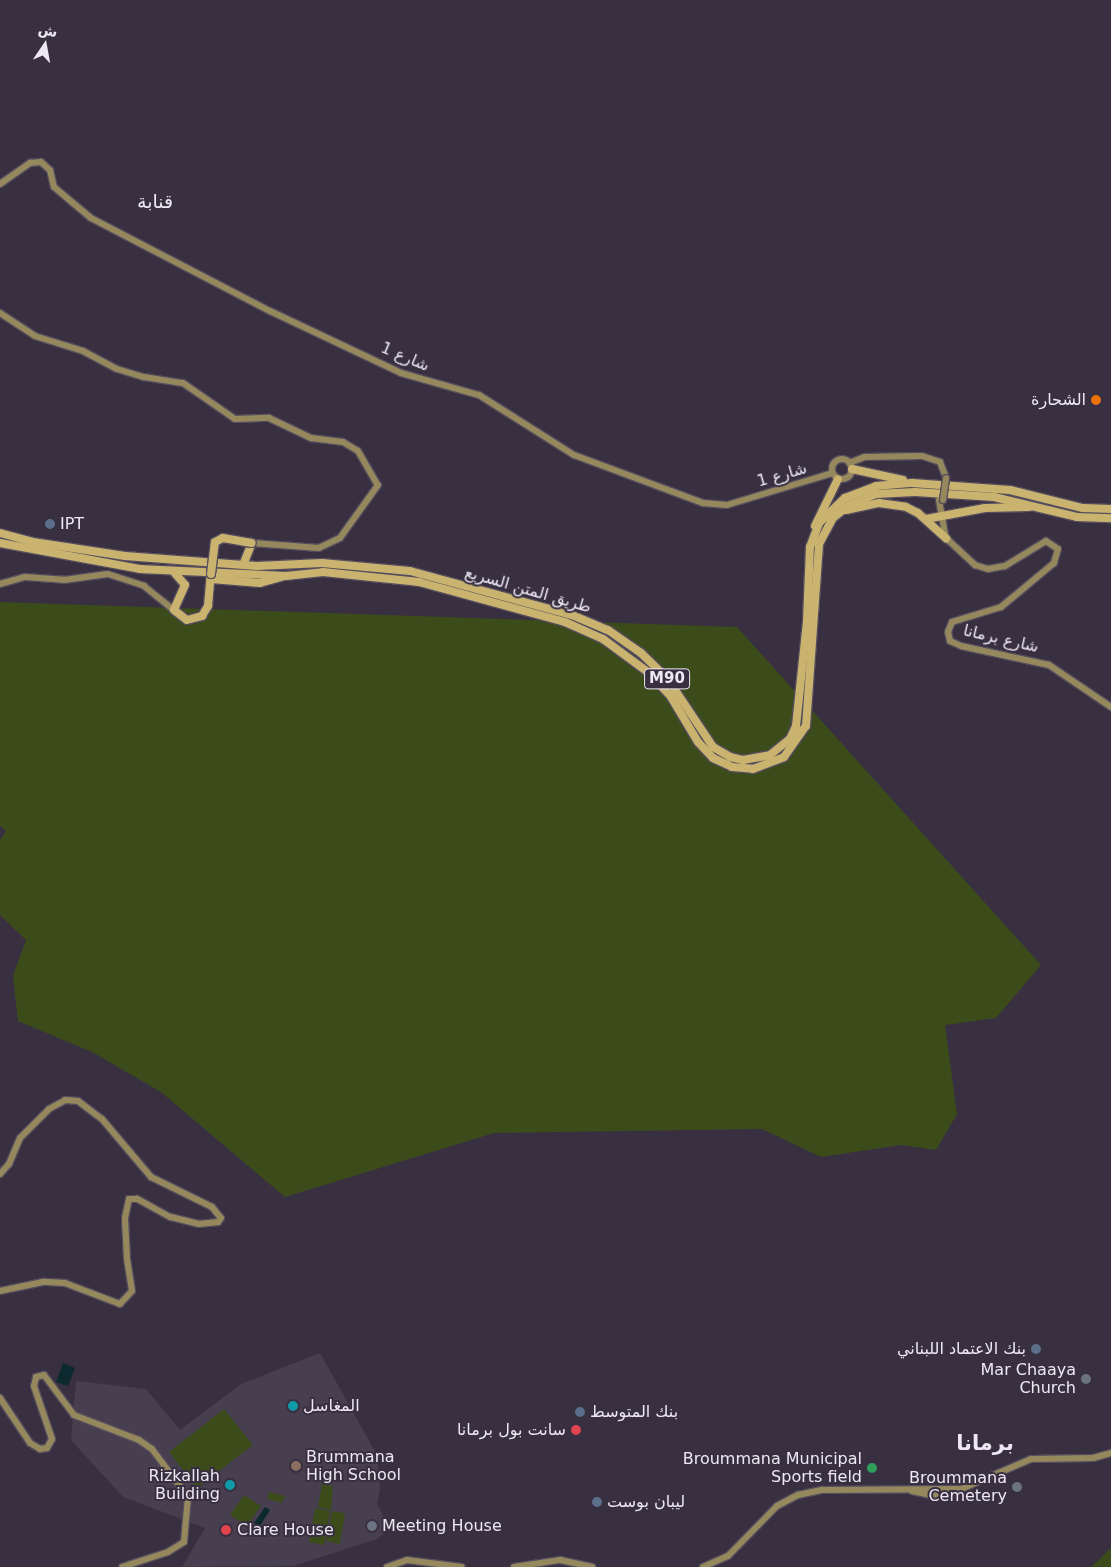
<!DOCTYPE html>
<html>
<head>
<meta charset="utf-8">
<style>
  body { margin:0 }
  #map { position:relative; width:1111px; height:1567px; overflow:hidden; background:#383041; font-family:"DejaVu Sans","Noto Sans Arabic",sans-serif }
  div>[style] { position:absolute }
  .education>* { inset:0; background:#473e4f }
  .green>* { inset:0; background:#3b4c1a }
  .water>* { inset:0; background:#0b292e }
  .roads { filter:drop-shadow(1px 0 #554d5d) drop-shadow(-1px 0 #554d5d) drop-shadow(0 1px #554d5d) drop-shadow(0 -1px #554d5d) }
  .secondary>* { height:6px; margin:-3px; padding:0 3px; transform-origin:3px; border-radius:3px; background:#96885d }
  .secondary>.ring { margin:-3px; padding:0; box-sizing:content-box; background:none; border:6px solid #96885d; border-radius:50% }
  .highway>* { height:8px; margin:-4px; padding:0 4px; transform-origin:4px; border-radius:4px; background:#c9b36f }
  .bridges { filter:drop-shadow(1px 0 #554d5d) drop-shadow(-1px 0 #554d5d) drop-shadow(0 1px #554d5d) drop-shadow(0 -1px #554d5d) }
  .secondary-bridge>* { height:6px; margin:-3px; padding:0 3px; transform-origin:3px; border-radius:3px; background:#96885d }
  .highway-bridge>* { height:8px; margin:-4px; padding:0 4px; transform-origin:4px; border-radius:4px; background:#c9b36f }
  .dots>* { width:14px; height:14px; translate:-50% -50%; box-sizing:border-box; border:2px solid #383041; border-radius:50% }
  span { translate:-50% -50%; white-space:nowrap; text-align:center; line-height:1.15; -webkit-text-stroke:4px #383041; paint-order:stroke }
  .shield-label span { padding:1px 4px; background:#383041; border:1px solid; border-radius:4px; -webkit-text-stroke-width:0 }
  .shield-label { font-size:15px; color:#ede8f3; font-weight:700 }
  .street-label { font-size:16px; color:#ede8f3 }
  .poi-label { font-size:16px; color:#ede8f3 }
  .right { translate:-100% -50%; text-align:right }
  .left { translate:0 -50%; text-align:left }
  .quarter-label { font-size:19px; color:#ede8f3 }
  .district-label { font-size:21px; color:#ede8f3; font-weight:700 }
  .north { position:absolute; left:20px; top:20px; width:50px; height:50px; -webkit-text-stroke:4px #383041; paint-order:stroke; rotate:12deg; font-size:14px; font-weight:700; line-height:20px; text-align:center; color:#ede8f3 }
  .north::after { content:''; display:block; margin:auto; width:18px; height:22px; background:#ede8f3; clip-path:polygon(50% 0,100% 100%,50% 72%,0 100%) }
</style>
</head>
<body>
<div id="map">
  <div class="education">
    <i style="clip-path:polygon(320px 1353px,377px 1455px,380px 1489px,377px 1503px,389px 1529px,377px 1539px,293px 1566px,182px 1567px,205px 1528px,123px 1497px,71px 1440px,76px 1381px,146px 1389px,180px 1430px,241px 1384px)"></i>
  </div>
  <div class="green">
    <i style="clip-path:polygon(0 602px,737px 627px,1041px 965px,996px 1018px,945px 1025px,957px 1114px,936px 1150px,901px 1145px,821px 1157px,762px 1129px,494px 1133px,285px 1197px,161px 1092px,92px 1052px,18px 1021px,13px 976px,26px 940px,0 915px,0 840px,6px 831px,0 826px)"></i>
    <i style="clip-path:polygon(224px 1409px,253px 1445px,197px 1488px,169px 1452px)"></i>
    <i style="clip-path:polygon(322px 1484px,333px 1486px,331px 1510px,318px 1507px)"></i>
    <i style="clip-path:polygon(269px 1492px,285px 1496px,282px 1503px,267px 1499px)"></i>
    <i style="clip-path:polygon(244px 1495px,261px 1506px,247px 1526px,230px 1515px)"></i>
    <i style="clip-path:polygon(315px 1508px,330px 1511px,324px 1545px,309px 1542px)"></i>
    <i style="clip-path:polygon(332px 1511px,345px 1513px,340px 1544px,326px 1541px)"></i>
    <i style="clip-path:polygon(1111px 1548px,1111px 1567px,1091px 1567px)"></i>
  </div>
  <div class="water">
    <i style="clip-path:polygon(63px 1363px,75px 1368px,68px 1386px,56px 1382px)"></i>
    <i style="clip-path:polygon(265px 1507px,270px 1510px,260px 1526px,254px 1523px)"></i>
  </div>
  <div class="roads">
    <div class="secondary">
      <i style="left:0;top:184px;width:37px;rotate:-35deg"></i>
      <i style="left:30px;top:163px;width:11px;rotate:-5deg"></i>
      <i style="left:41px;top:162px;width:12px;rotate:42deg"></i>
      <i style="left:50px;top:170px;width:17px;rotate:77deg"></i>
      <i style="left:54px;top:187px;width:48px;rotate:40deg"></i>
      <i style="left:91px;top:218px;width:202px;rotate:27.5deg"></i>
      <i style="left:270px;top:311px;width:145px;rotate:25.3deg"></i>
      <i style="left:401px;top:373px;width:81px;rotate:15.8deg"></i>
      <i style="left:479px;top:395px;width:112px;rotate:32.3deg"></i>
      <i style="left:574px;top:455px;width:138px;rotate:20.4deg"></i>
      <i style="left:703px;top:503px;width:24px;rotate:5deg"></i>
      <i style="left:727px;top:505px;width:110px;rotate:-16.9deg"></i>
      <i style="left:0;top:313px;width:42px;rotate:33.3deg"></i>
      <i style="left:35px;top:336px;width:50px;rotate:17.4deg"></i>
      <i style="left:83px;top:351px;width:38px;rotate:28deg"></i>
      <i style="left:117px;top:369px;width:28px;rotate:17deg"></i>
      <i style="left:144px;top:377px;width:39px;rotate:9deg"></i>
      <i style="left:183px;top:383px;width:63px;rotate:34.7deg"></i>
      <i style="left:235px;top:419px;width:34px;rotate:-2deg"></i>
      <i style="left:269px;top:418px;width:47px;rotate:25.5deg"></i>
      <i style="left:311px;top:438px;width:32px;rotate:7deg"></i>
      <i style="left:343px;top:442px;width:17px;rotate:31deg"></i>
      <i style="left:358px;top:451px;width:39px;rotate:60deg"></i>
      <i style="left:378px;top:485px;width:65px;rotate:125.6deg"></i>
      <i style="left:340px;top:538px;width:23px;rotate:155deg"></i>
      <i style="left:319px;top:548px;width:67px;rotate:-175.7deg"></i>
      <i class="ring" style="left:832px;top:459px;width:14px;height:14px"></i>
      <i style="left:849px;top:463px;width:17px;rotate:-21deg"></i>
      <i style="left:865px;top:457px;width:57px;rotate:-1deg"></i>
      <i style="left:922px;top:456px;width:19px;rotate:18deg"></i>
      <i style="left:940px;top:462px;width:17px;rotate:69deg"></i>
      <i style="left:939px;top:500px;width:39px;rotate:80deg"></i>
      <i style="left:946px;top:538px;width:40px;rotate:43deg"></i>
      <i style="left:975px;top:565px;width:14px;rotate:17deg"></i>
      <i style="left:988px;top:569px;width:17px;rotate:-10deg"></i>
      <i style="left:1005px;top:566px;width:48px;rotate:-31.4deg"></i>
      <i style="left:1046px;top:541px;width:14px;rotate:34deg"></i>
      <i style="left:1058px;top:549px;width:15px;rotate:106deg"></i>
      <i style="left:1054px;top:563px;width:69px;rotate:140.3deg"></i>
      <i style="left:1001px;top:607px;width:51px;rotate:163deg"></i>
      <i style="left:952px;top:622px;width:11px;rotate:112deg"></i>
      <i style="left:948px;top:632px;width:9px;rotate:77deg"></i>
      <i style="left:950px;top:641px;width:12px;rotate:24deg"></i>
      <i style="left:961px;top:646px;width:90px;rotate:12.2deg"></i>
      <i style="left:1049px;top:665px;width:75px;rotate:34.1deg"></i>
      <i style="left:0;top:584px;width:26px;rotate:-16deg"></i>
      <i style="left:25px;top:577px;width:39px;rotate:4deg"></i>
      <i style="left:64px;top:580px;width:44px;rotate:-7.8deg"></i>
      <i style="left:108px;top:574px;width:38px;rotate:18deg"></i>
      <i style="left:144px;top:586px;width:38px;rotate:39deg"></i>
      <i style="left:0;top:1174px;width:13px;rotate:-48deg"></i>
      <i style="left:9px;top:1164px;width:28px;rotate:-67deg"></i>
      <i style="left:20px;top:1138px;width:41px;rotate:-45deg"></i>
      <i style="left:49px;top:1109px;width:18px;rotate:-29deg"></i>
      <i style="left:65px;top:1100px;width:13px;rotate:4deg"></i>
      <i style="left:78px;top:1101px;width:30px;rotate:37deg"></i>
      <i style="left:102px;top:1119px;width:76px;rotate:49.8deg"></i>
      <i style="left:151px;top:1177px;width:68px;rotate:26.2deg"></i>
      <i style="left:212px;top:1207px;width:14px;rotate:51deg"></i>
      <i style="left:221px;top:1218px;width:5px;rotate:127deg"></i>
      <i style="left:218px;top:1222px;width:19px;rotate:174deg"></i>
      <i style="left:199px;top:1224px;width:30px;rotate:-166deg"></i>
      <i style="left:170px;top:1217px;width:38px;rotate:-151deg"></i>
      <i style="left:137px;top:1199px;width:8px;rotate:180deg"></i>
      <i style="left:129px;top:1199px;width:19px;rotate:102deg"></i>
      <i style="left:125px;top:1218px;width:41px;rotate:87.2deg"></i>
      <i style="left:127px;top:1259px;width:32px;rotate:81deg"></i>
      <i style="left:132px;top:1291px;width:18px;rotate:133deg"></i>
      <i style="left:120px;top:1304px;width:59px;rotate:-159.1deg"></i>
      <i style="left:65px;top:1283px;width:22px;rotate:-177deg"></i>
      <i style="left:43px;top:1282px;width:44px;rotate:168.2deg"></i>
      <i style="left:0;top:1398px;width:54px;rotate:56.3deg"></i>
      <i style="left:30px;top:1443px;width:12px;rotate:31deg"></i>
      <i style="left:40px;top:1449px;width:7px;rotate:-8deg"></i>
      <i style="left:47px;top:1448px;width:10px;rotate:-61deg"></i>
      <i style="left:52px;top:1439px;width:56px;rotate:-108.8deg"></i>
      <i style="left:34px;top:1386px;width:9px;rotate:-77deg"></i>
      <i style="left:36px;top:1377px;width:8px;rotate:-14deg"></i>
      <i style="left:44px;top:1375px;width:50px;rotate:53.1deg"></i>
      <i style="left:74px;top:1415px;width:70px;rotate:21deg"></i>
      <i style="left:139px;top:1440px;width:16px;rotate:35deg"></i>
      <i style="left:152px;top:1449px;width:60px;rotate:53.1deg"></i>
      <i style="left:188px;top:1497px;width:45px;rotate:95.1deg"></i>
      <i style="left:184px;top:1542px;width:19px;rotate:148deg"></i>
      <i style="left:168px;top:1552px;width:48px;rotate:161.9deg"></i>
      <i style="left:912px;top:1491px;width:19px;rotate:12deg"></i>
      <i style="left:931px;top:1495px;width:21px;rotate:-5deg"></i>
      <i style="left:952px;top:1493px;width:86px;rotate:-23.3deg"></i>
      <i style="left:1031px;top:1459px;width:62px;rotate:-0.9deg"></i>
      <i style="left:1093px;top:1458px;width:19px;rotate:-16deg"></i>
      <i style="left:387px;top:1567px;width:21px;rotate:-19deg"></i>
      <i style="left:407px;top:1560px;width:55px;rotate:7.3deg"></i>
      <i style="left:514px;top:1567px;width:47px;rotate:-8.7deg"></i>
      <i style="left:560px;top:1560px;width:33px;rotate:12deg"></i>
      <i style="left:703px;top:1567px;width:27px;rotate:-24deg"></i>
      <i style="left:728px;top:1556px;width:70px;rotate:-45.6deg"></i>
      <i style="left:777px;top:1506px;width:24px;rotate:-28deg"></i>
      <i style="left:798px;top:1495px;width:25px;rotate:-12deg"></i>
      <i style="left:822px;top:1490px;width:136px;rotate:-0.4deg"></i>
    </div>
    <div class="highway">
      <i style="left:852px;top:469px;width:52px;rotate:12.2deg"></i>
      <i style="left:846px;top:510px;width:34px;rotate:-12deg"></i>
      <i style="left:879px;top:503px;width:27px;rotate:8deg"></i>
      <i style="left:906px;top:507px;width:13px;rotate:27deg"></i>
      <i style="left:918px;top:513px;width:38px;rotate:42deg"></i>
      <i style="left:926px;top:519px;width:60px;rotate:-10.6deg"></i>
      <i style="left:985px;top:508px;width:44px;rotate:-1.3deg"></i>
      <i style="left:815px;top:526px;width:52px;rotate:-63.9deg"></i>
      <i style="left:0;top:533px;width:34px;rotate:15deg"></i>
      <i style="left:33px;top:542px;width:93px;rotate:8.7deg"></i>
      <i style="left:125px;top:556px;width:132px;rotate:4.3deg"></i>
      <i style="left:257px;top:566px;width:65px;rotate:-2.6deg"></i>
      <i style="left:322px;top:563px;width:88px;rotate:5.2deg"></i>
      <i style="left:410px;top:571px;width:168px;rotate:15.2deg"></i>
      <i style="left:572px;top:615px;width:39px;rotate:23deg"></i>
      <i style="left:608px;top:630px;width:40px;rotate:34.9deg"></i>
      <i style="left:641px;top:653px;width:36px;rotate:44deg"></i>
      <i style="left:667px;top:678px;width:83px;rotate:56.3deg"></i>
      <i style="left:713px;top:747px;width:20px;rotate:30deg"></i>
      <i style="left:730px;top:757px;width:13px;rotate:13deg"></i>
      <i style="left:743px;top:760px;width:27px;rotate:-10deg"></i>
      <i style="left:770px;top:755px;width:26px;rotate:-39deg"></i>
      <i style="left:790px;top:739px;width:14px;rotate:-65deg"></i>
      <i style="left:796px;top:726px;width:106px;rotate:-84deg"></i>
      <i style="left:807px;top:621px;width:74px;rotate:-87.7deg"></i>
      <i style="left:810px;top:547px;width:26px;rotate:-69deg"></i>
      <i style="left:819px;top:523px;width:36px;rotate:-44deg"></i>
      <i style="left:845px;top:498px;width:33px;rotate:-21deg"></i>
      <i style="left:876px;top:486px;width:36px;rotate:-5deg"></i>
      <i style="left:912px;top:483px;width:98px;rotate:4.1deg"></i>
      <i style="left:1010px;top:490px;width:75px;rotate:13.9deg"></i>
      <i style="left:1083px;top:508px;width:28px;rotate:2deg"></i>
      <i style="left:0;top:543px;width:142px;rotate:10.5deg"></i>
      <i style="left:140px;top:569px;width:146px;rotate:2.7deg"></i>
      <i style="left:286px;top:576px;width:37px;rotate:-6deg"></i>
      <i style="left:323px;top:572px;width:97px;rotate:5.9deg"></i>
      <i style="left:419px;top:582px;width:151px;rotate:15.3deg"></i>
      <i style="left:565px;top:622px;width:42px;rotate:24.1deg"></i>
      <i style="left:603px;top:639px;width:56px;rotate:36.3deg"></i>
      <i style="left:648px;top:672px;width:34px;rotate:47deg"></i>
      <i style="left:671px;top:697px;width:52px;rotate:59deg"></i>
      <i style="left:698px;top:742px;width:22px;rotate:47deg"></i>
      <i style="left:713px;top:758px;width:21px;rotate:25deg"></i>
      <i style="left:732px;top:767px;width:21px;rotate:5deg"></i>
      <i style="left:753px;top:769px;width:33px;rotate:-21deg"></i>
      <i style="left:784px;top:757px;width:38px;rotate:-55deg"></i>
      <i style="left:806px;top:726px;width:182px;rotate:-85.9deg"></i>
      <i style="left:819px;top:544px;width:30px;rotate:-62deg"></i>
      <i style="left:833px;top:518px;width:21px;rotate:-39deg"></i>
      <i style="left:849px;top:505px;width:29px;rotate:-22deg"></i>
      <i style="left:876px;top:494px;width:39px;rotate:-3deg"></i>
      <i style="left:915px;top:492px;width:79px;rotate:3.6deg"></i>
      <i style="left:994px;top:497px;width:85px;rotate:13.5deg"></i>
      <i style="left:1077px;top:517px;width:34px;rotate:2deg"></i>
      <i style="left:243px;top:565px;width:24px;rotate:-68deg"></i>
      <i style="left:173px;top:571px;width:18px;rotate:49deg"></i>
      <i style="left:185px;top:585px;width:27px;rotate:114deg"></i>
      <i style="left:174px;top:610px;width:16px;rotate:38deg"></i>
      <i style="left:187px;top:620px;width:16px;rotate:-15deg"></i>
      <i style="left:202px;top:616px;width:12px;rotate:-59deg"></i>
      <i style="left:208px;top:606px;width:32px;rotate:-85deg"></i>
      <i style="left:211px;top:579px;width:49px;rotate:4.7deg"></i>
      <i style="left:260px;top:583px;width:26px;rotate:-16deg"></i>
    </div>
  </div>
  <div class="bridges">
    <div class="secondary-bridge">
      <i style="left:943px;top:500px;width:22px;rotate:-82deg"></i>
    </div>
    <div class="highway-bridge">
      <i style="left:211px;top:574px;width:32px;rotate:-83deg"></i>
      <i style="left:215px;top:542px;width:9px;rotate:-27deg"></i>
      <i style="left:223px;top:538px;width:29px;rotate:10deg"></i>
    </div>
  </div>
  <div class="dots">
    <i style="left:1096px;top:400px;background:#e8710a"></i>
    <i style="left:50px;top:524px;background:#5c6f8a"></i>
    <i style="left:1036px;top:1349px;background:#5c6f8a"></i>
    <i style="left:1086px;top:1379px;background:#6b7280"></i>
    <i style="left:293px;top:1406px;background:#0f9aa8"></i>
    <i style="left:580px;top:1412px;background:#5c6f8a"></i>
    <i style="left:576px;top:1430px;background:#e0444e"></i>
    <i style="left:296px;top:1466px;background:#8d6e63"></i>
    <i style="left:872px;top:1468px;background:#2e9e5b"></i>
    <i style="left:230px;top:1485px;background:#0f9aa8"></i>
    <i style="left:1017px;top:1487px;background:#6b7280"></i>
    <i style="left:597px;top:1502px;background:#5c6f8a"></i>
    <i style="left:372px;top:1526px;background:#6b7280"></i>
    <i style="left:226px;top:1530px;background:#e0444e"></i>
  </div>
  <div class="shield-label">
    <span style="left:667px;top:679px">M90</span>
  </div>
  <div class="street-label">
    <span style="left:405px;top:357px;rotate:23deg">شارع 1</span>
    <span style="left:782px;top:475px;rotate:-16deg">شارع 1</span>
    <span style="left:528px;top:590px;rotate:16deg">طريق المتن السريع</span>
    <span style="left:1001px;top:639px;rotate:13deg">شارع برمانا</span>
  </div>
  <div class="poi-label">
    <span class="right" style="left:1086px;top:400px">الشحارة</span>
    <span class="left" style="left:60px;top:524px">IPT</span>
    <span class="right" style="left:1026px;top:1349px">بنك الاعتماد اللبناني</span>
    <span class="right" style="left:1076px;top:1379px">Mar Chaaya<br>Church</span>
    <span class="left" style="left:303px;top:1406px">المغاسل</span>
    <span class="left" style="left:590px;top:1412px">بنك المتوسط</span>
    <span class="right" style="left:566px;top:1430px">سانت بول برمانا</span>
    <span class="left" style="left:306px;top:1466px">Brummana<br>High School</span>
    <span class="right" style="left:862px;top:1468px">Broummana Municipal<br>Sports field</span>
    <span class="right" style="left:220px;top:1485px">Rizkallah<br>Building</span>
    <span class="right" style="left:1007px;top:1487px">Broummana<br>Cemetery</span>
    <span class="left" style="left:607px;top:1502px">ليبان بوست</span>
    <span class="left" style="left:382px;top:1526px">Meeting House</span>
    <span class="left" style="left:237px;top:1530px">Clare House</span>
  </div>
  <div class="quarter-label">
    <span style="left:155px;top:202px">قنابة</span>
  </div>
  <div class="district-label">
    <span style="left:985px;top:1443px">برمانا</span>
  </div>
  <div class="north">ش</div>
</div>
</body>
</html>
